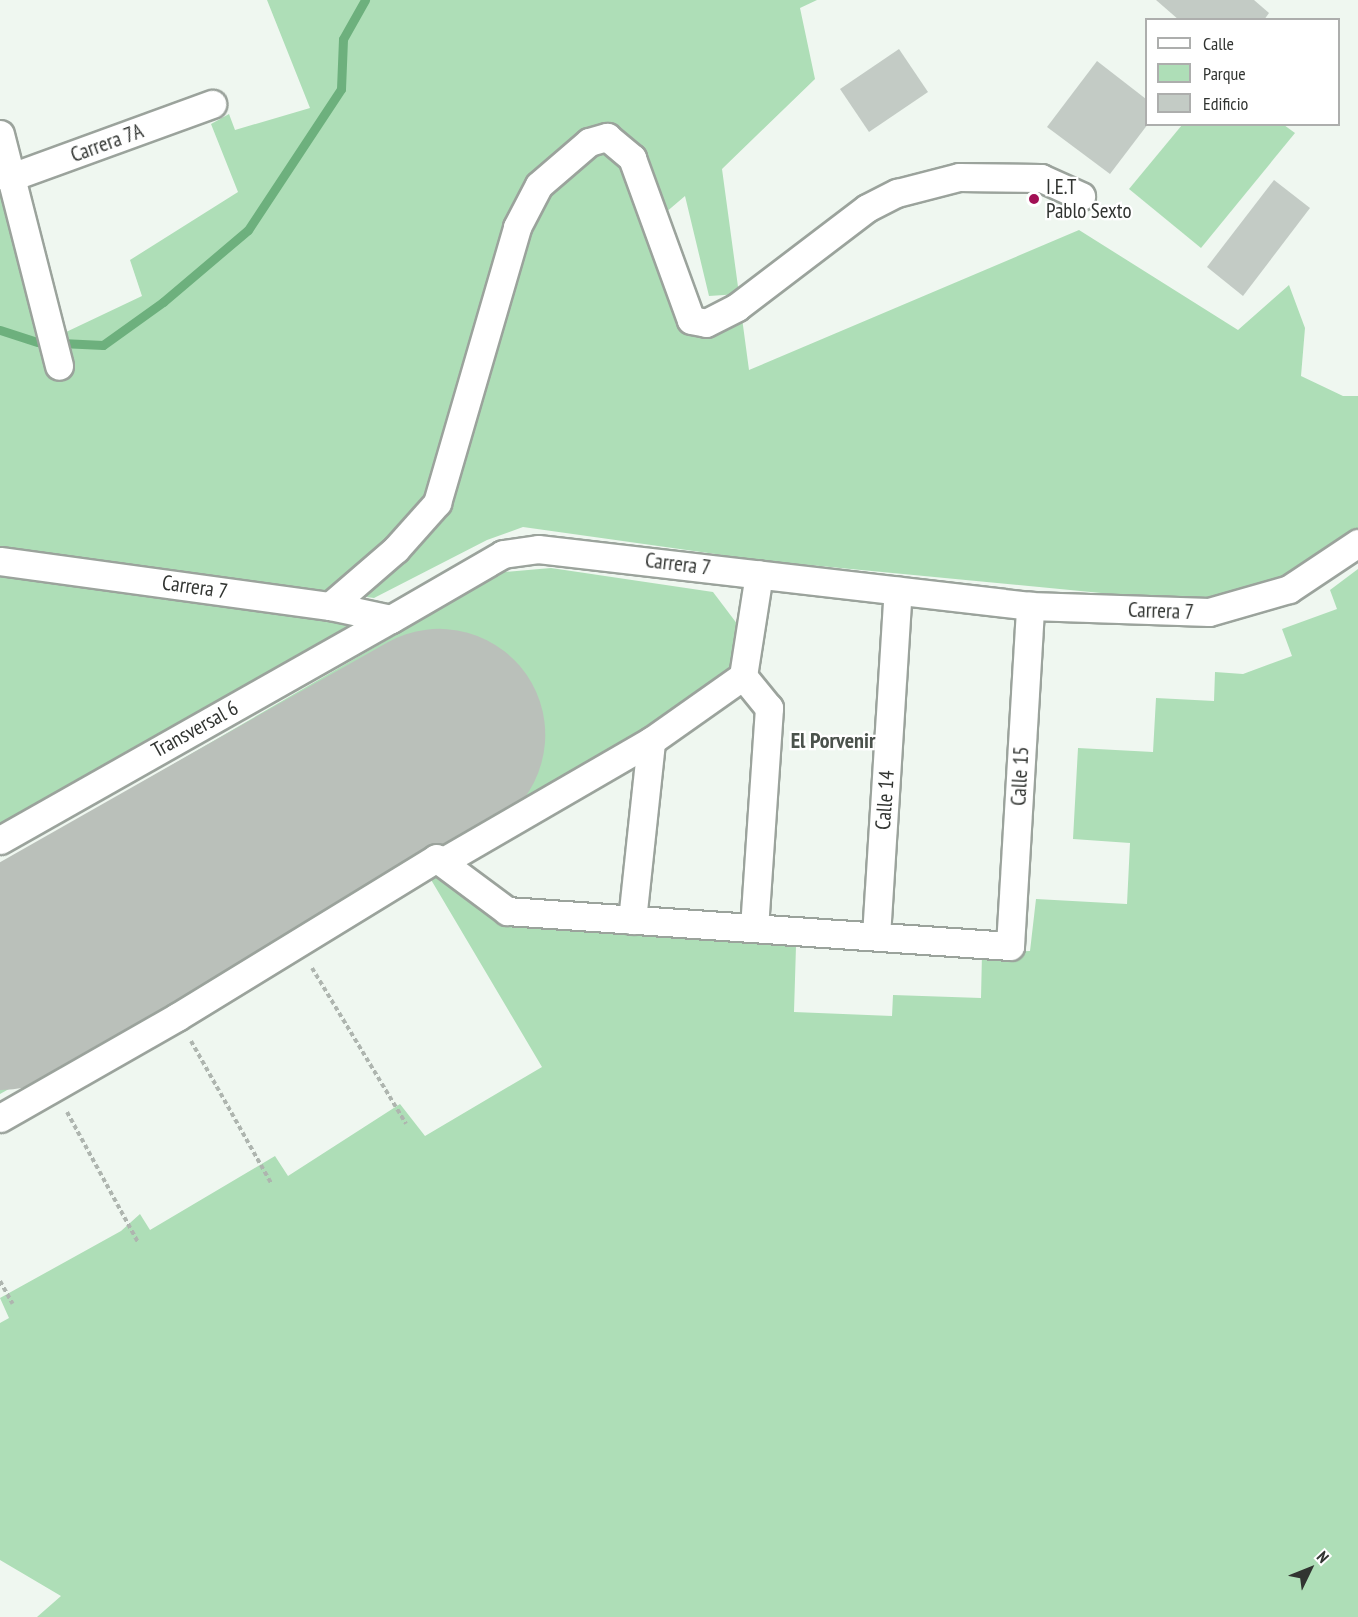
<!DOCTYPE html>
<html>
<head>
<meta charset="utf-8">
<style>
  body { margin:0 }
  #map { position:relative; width:1358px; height:1617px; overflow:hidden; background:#eff7f0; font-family:"PT Sans Narrow",sans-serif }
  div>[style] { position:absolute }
  .green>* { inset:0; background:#aedeb7 }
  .stream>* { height:9px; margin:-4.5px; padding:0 4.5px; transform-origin:4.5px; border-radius:4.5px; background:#6db07d }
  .runway>* { height:212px; margin:-106px; padding:0 106px; transform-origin:106px; border-radius:106px; background:#bac0ba }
  .building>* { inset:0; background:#c3cbc5 }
  .path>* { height:4px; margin-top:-2px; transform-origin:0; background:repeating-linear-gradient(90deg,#aeb5af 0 4.5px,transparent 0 7.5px) }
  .roads { filter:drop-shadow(2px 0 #9ba39c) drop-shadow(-2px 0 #9ba39c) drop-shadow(0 2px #9ba39c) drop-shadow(0 -2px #9ba39c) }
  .street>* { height:27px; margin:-13.5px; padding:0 13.5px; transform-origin:13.5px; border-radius:13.5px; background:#fff }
  .dots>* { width:16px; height:16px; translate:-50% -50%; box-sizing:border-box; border:3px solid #fff; border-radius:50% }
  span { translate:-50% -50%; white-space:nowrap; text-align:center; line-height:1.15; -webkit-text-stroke:4.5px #fff; paint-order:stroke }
  .street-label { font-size:21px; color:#313431 }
  .poi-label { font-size:21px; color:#313431 }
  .left { translate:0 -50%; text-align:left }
  .neighbourhood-label { font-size:22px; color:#4b524c; font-weight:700 }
  .legend { position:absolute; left:1145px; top:18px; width:195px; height:108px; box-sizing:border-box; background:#fff; border:2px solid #adaead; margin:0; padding:8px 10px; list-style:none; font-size:18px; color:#313431 }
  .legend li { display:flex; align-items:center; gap:12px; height:30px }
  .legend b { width:30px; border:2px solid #adaead }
  .north { position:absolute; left:1280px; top:1539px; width:60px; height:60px; -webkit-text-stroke:4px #fff; paint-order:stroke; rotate:47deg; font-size:16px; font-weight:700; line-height:24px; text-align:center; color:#313431 }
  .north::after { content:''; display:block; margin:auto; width:21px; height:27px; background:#313431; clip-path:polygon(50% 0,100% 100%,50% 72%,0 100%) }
</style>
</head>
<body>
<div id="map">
  <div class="green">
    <i style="clip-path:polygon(267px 0,817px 0,800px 8px,815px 79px,722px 169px,739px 294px,709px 296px,685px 196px,651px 225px,687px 328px,742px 318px,749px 370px,1079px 230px,1238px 330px,1289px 285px,1305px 328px,1301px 376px,1343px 396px,1358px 396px,1358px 530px,1292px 576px,1204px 603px,758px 560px,523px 527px,487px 540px,374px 598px,0 546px,0 182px,56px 376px,72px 367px,64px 333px,142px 296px,130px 260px,238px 192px,211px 124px,229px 114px,235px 130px,310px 108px)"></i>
    <i style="clip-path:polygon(1182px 125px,1284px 125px,1295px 133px,1201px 248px,1129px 189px)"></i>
    <i style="clip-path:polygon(551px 568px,713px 592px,741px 629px,736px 673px,608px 753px,0 1094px,0 865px,504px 572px)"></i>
    <i style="clip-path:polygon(1358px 569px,1358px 1617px,37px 1617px,61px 1596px,0 1560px,0 1323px,9px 1318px,0 1298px,121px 1231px,140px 1214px,150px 1230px,275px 1156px,288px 1176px,400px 1104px,425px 1136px,542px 1067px,430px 878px,441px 872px,505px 921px,796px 946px,794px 1012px,892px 1016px,893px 995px,981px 998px,982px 953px,1030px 951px,1036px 899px,1127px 904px,1130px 843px,1073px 839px,1078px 748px,1153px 752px,1156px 698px,1214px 701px,1215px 672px,1243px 674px,1292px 656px,1282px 629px,1337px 609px,1330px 590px)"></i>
    <i style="clip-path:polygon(0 571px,367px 624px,0 825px)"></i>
  </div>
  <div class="stream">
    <i style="left:0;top:330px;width:39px;rotate:18deg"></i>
    <i style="left:61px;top:343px;width:42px;rotate:2.7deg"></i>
    <i style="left:103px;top:345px;width:74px;rotate:-35.6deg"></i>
    <i style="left:163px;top:302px;width:111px;rotate:-40.3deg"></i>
    <i style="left:248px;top:230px;width:169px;rotate:-56.6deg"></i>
    <i style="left:341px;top:89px;width:50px;rotate:-87.7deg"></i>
    <i style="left:343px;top:39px;width:45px;rotate:-60.6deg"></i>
  </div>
  <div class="runway">
    <i style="left:0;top:984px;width:505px;rotate:-29.56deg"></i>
  </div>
  <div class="building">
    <i style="clip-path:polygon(1156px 0,1254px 0,1269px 13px,1264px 20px,1179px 20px)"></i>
    <i style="clip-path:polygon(899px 49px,928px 92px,869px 132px,840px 89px)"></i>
    <i style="clip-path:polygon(1097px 61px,1146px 99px,1148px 124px,1110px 174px,1047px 127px)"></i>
    <i style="clip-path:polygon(1274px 180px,1310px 208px,1243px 296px,1207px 267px)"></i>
  </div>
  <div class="path">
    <i style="left:312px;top:968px;width:182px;rotate:58.9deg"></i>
    <i style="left:191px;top:1041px;width:163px;rotate:60.6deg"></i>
    <i style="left:67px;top:1112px;width:148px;rotate:61.4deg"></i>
    <i style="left:0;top:1281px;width:26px;rotate:61deg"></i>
  </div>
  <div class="roads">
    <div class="street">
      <i style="left:0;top:134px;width:239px;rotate:75.7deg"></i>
      <i style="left:0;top:175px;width:14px;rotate:4deg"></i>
      <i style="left:14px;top:176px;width:211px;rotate:-20deg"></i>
      <i style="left:0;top:561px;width:333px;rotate:7.8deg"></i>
      <i style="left:330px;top:606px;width:62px;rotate:12deg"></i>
      <i style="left:391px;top:619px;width:129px;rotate:-30.1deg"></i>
      <i style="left:503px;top:554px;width:35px;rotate:-8deg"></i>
      <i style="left:538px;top:549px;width:495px;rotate:6.6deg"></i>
      <i style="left:1030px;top:606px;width:179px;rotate:1.9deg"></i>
      <i style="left:1209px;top:612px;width:83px;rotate:-16deg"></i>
      <i style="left:1289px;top:589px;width:83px;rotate:-33.7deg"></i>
      <i style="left:330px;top:606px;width:87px;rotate:-40.8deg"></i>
      <i style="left:396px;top:549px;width:62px;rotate:-48.3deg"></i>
      <i style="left:437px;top:503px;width:287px;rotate:-73.8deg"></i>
      <i style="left:517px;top:227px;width:47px;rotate:-62.4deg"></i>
      <i style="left:539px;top:185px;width:66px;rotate:-40.7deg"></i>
      <i style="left:589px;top:142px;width:19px;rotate:-16deg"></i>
      <i style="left:607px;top:137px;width:33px;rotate:40deg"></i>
      <i style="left:632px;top:158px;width:172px;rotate:70deg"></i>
      <i style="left:691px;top:320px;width:15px;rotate:11deg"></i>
      <i style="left:706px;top:323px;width:35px;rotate:-27deg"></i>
      <i style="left:737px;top:307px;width:163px;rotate:-37.3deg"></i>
      <i style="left:867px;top:208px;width:34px;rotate:-27deg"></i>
      <i style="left:897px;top:193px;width:64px;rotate:-14.5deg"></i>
      <i style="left:959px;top:177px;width:82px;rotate:0.7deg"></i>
      <i style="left:1041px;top:178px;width:44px;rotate:24.2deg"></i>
      <i style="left:0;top:840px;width:449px;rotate:-29.5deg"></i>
      <i style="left:442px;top:862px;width:241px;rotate:-30.1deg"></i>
      <i style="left:651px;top:741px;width:113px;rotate:-35.2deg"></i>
      <i style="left:632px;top:920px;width:180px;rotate:-83.9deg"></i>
      <i style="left:754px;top:928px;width:221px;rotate:-86.1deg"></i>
      <i style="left:769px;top:708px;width:41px;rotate:-129.1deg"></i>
      <i style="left:743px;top:676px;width:103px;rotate:-81.1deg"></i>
      <i style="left:876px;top:936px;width:346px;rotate:-86.4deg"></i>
      <i style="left:0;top:1118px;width:204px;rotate:-29.7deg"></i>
      <i style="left:177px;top:1017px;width:304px;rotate:-31.5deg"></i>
      <i style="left:436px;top:858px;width:89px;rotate:36.7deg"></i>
      <i style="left:507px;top:911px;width:504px;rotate:3.98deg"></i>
      <i style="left:1010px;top:946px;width:341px;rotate:-86.6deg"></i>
    </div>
  </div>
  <div class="dots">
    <i style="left:1034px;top:199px;background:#a21055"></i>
  </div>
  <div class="street-label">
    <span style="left:107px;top:143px;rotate:-20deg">Carrera 7A</span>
    <span style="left:678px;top:564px;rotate:7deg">Carrera 7</span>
    <span style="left:195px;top:587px;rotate:8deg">Carrera 7</span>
    <span style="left:1161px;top:611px;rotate:2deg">Carrera 7</span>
    <span style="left:195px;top:729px;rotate:-29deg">Transversal 6</span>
    <span style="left:1020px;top:776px;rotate:-87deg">Calle 15</span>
    <span style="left:885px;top:800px;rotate:-86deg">Calle 14</span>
  </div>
  <div class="poi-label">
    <span class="left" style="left:1046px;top:199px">I.E.T<br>Pablo Sexto</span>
  </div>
  <div class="neighbourhood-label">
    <span style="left:833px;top:741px">El Porvenir</span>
  </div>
  <ul class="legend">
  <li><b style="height:8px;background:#fff"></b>Calle</li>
  <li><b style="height:16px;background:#aedeb7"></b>Parque</li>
  <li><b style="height:16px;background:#c3cbc5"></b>Edificio</li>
  </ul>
  <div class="north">N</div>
</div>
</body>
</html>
